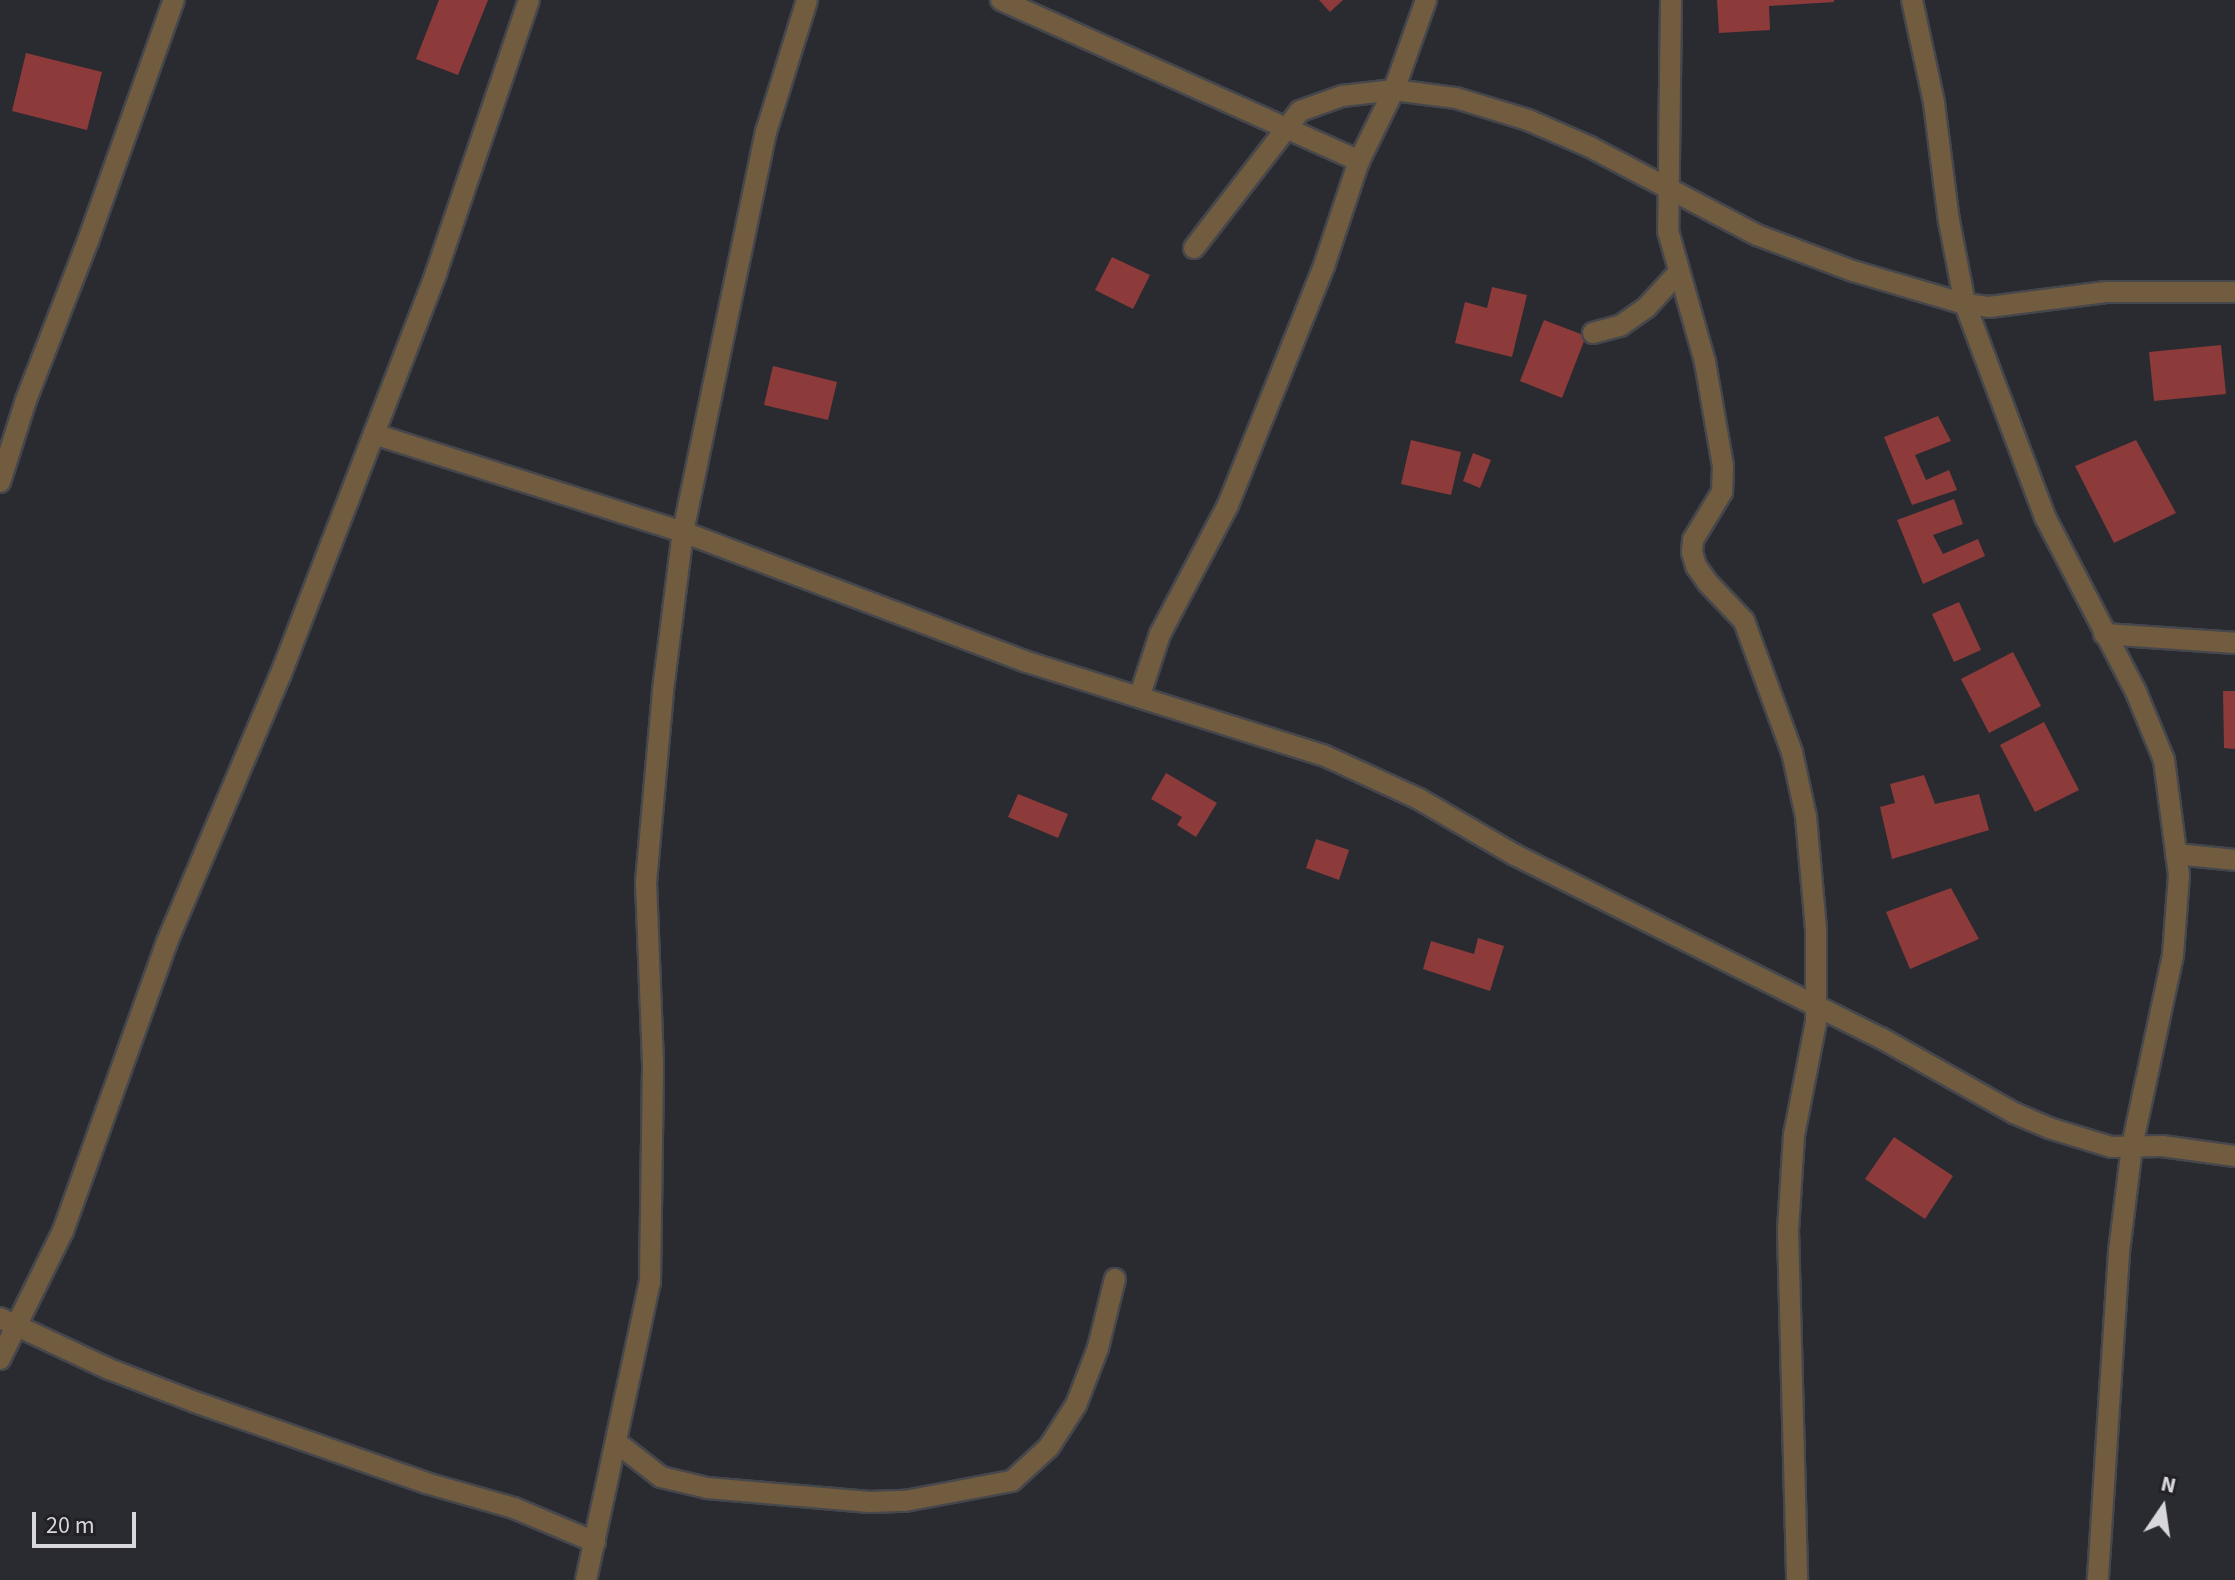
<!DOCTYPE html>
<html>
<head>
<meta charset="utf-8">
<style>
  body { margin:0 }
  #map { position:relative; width:2235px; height:1580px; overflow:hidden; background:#2a2b30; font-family:"Source Sans 3",sans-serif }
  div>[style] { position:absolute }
  .building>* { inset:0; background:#8c3a3a }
  .roads { filter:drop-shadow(2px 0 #46474c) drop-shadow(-2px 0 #46474c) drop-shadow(0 2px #46474c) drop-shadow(0 -2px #46474c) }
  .minor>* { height:20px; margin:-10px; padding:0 10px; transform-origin:10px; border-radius:10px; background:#725c40 }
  span { translate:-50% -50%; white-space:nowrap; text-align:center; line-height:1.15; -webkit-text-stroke:8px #212126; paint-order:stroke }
  .north { position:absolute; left:2123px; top:1468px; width:80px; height:80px; -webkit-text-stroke:6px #212126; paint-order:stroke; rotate:13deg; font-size:22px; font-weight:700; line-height:32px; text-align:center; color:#d8d8dc }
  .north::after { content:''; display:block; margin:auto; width:28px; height:36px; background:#d8d8dc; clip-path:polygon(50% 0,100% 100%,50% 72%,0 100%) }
  .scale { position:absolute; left:32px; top:1512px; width:104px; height:36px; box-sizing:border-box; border:4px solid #d8d8dc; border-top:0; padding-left:10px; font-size:24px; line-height:28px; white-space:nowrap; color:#d8d8dc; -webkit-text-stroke:6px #212126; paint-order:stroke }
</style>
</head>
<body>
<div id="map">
  <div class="building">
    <i style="clip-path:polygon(439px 0,488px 0,458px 75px,416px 59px)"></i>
    <i style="clip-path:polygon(1319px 0,1343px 0,1330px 12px)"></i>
    <i style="clip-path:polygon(1717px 0,1834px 0,1834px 2px,1769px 6px,1770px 30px,1719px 33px)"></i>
    <i style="clip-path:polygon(26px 53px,102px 72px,87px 130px,12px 111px)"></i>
    <i style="clip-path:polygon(1112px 257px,1150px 275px,1133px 309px,1095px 290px)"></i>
    <i style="clip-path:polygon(1492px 287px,1527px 295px,1512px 357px,1455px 343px,1465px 302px,1487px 308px)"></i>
    <i style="clip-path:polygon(1544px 320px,1586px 336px,1562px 398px,1520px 381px)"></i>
    <i style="clip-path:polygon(2221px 345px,2226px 394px,2154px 401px,2149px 352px)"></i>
    <i style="clip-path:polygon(773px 366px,837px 382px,828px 420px,764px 405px)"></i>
    <i style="clip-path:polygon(1938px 416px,1951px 441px,1915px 455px,1926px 480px,1949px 470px,1957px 490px,1912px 505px,1884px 437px)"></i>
    <i style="clip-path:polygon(1411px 440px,1461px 452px,1451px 495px,1401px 484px)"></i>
    <i style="clip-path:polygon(2136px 440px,2176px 513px,2114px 543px,2075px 466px)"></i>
    <i style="clip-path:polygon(1473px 453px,1491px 460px,1480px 488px,1463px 481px)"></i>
    <i style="clip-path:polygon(1954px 499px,1963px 524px,1933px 535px,1943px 554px,1978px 539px,1985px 556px,1923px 584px,1897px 520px)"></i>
    <i style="clip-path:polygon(1959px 602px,1981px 650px,1954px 662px,1932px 614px)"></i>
    <i style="clip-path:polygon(2013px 652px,2041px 706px,1989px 733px,1961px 679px)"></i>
    <i style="clip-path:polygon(2223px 691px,2235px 691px,2235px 749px,2224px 748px)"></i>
    <i style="clip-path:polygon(2044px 722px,2079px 790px,2035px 812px,2000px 745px)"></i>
    <i style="clip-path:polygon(1166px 773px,1217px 803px,1196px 837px,1177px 825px,1182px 817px,1151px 799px)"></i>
    <i style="clip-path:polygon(1924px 775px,1935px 804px,1979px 794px,1989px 830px,1892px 859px,1880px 807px,1895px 803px,1890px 784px)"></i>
    <i style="clip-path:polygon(1018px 794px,1068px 814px,1058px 838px,1008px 817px)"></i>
    <i style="clip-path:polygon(1316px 839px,1349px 850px,1339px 880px,1306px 868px)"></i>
    <i style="clip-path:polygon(1951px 888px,1979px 939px,1910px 969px,1886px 912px)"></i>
    <i style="clip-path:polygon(1478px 938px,1504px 946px,1490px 991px,1423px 969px,1431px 941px,1474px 954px)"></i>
    <i style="clip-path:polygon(1894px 1137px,1953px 1176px,1925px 1219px,1865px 1179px)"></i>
  </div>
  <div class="roads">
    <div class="minor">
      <i style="left:1001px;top:0;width:393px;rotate:24.2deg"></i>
      <i style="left:1671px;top:0;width:231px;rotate:90.7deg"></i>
      <i style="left:1668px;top:231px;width:136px;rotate:74.2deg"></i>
      <i style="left:1705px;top:362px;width:106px;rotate:80.2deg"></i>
      <i style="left:1723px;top:466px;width:26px;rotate:92deg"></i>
      <i style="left:1722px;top:492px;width:56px;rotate:121.1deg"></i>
      <i style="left:1693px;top:540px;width:12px;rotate:95deg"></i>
      <i style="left:1692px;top:552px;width:15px;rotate:74deg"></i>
      <i style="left:1696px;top:566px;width:19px;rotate:55deg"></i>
      <i style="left:1707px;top:582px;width:54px;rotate:46.5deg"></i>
      <i style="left:1744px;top:621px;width:140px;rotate:69.9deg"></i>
      <i style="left:1792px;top:752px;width:66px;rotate:77.8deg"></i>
      <i style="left:1806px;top:817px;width:113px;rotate:84.9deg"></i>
      <i style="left:1816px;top:930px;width:92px;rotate:90deg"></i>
      <i style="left:1816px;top:1022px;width:115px;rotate:101deg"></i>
      <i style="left:1794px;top:1135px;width:95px;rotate:93.6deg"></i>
      <i style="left:1788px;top:1230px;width:350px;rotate:88.5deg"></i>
      <i style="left:1912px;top:0;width:105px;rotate:77.9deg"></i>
      <i style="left:1934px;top:103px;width:119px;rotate:82.8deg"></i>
      <i style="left:1949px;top:221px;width:85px;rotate:79.1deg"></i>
      <i style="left:1965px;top:304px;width:228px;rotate:69.4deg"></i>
      <i style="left:2045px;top:517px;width:197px;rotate:62.5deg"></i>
      <i style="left:2136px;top:692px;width:74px;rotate:67.6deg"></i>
      <i style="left:2164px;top:760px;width:116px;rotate:82.6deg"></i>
      <i style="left:2179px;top:875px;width:80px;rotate:94.3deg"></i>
      <i style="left:2173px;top:955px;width:196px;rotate:102.1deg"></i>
      <i style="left:2132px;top:1147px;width:106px;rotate:97.1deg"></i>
      <i style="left:2119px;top:1252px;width:329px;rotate:93.7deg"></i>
      <i style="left:1194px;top:248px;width:173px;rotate:-52.3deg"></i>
      <i style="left:1300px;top:111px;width:45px;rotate:-19.7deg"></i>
      <i style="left:1342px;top:96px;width:52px;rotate:-6.6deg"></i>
      <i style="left:1394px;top:90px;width:63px;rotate:7.4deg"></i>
      <i style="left:1456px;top:98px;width:75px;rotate:17deg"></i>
      <i style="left:1528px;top:120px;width:68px;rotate:23.5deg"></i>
      <i style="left:1590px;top:147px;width:189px;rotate:27.8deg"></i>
      <i style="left:1757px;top:235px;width:103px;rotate:20.6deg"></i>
      <i style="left:1853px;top:271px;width:117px;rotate:16.4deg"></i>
      <i style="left:1965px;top:304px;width:24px;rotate:7deg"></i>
      <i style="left:1989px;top:307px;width:118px;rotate:-7.3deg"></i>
      <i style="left:2106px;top:292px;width:129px"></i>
      <i style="left:1593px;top:333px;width:28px;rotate:-15deg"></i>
      <i style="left:1620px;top:326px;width:32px;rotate:-35deg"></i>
      <i style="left:1646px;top:308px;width:47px;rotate:-47.6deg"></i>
      <i style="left:374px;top:434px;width:324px;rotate:17.6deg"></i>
      <i style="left:683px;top:532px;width:365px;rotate:20.7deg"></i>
      <i style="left:1024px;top:661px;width:313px;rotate:17.5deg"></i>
      <i style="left:1323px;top:755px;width:106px;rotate:24.6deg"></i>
      <i style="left:1419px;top:799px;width:111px;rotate:30.3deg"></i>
      <i style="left:1515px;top:855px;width:409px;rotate:26.6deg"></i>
      <i style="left:1881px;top:1038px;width:153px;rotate:29.4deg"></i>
      <i style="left:2014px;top:1113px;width:38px;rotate:23deg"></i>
      <i style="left:2049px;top:1128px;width:65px;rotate:17deg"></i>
      <i style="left:2111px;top:1147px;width:51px;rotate:-1.1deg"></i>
      <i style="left:2162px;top:1146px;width:74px;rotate:7.8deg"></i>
      <i style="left:0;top:482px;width:86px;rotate:-72.4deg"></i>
      <i style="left:26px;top:400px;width:171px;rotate:-68.7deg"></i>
      <i style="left:88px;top:241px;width:256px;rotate:-70.4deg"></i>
      <i style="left:2104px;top:634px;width:131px;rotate:3.9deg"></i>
      <i style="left:1140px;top:695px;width:64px;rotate:-71.8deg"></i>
      <i style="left:1160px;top:634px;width:146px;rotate:-62.2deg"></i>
      <i style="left:1228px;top:505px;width:258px;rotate:-68.1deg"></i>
      <i style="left:1324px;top:266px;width:111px;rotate:-71.6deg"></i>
      <i style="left:1359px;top:161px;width:79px;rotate:-63.8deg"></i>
      <i style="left:1394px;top:90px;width:96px;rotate:-70.4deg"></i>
      <i style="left:2176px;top:854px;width:59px;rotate:5.8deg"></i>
      <i style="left:0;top:1318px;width:120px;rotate:25.1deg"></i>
      <i style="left:109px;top:1369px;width:92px;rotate:21deg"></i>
      <i style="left:195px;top:1402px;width:245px;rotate:19.3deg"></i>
      <i style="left:426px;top:1483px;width:91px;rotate:15.9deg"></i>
      <i style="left:514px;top:1508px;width:88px;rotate:22.8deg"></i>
      <i style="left:0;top:1359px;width:143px;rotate:-63.8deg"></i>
      <i style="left:63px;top:1231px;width:307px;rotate:-70.2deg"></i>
      <i style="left:167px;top:942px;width:289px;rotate:-67deg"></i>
      <i style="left:280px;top:676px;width:432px;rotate:-68.8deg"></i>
      <i style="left:436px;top:273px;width:288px;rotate:-71.2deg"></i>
      <i style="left:616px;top:1442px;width:57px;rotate:37.9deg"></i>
      <i style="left:661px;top:1477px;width:47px;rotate:13.4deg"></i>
      <i style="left:707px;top:1488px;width:163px;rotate:4.9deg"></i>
      <i style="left:869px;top:1502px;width:36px;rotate:-2deg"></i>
      <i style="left:905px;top:1501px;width:109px;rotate:-10.6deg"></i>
      <i style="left:1012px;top:1481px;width:50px;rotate:-42.6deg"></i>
      <i style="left:1049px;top:1447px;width:50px;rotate:-57.3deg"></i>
      <i style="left:1076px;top:1405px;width:61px;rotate:-68.9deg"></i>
      <i style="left:1098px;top:1348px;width:71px;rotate:-76.2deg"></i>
      <i style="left:586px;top:1580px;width:305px;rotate:-77.9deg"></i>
      <i style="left:650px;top:1282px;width:218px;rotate:-89.2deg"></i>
      <i style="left:653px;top:1064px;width:182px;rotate:-92.2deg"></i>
      <i style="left:646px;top:882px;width:193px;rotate:-84.9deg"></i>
      <i style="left:663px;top:690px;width:159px;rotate:-82.8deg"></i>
      <i style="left:683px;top:532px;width:409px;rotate:-78.3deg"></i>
      <i style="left:766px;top:132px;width:138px;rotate:-72.7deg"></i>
    </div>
  </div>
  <div class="north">N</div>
  <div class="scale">20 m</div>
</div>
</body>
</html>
